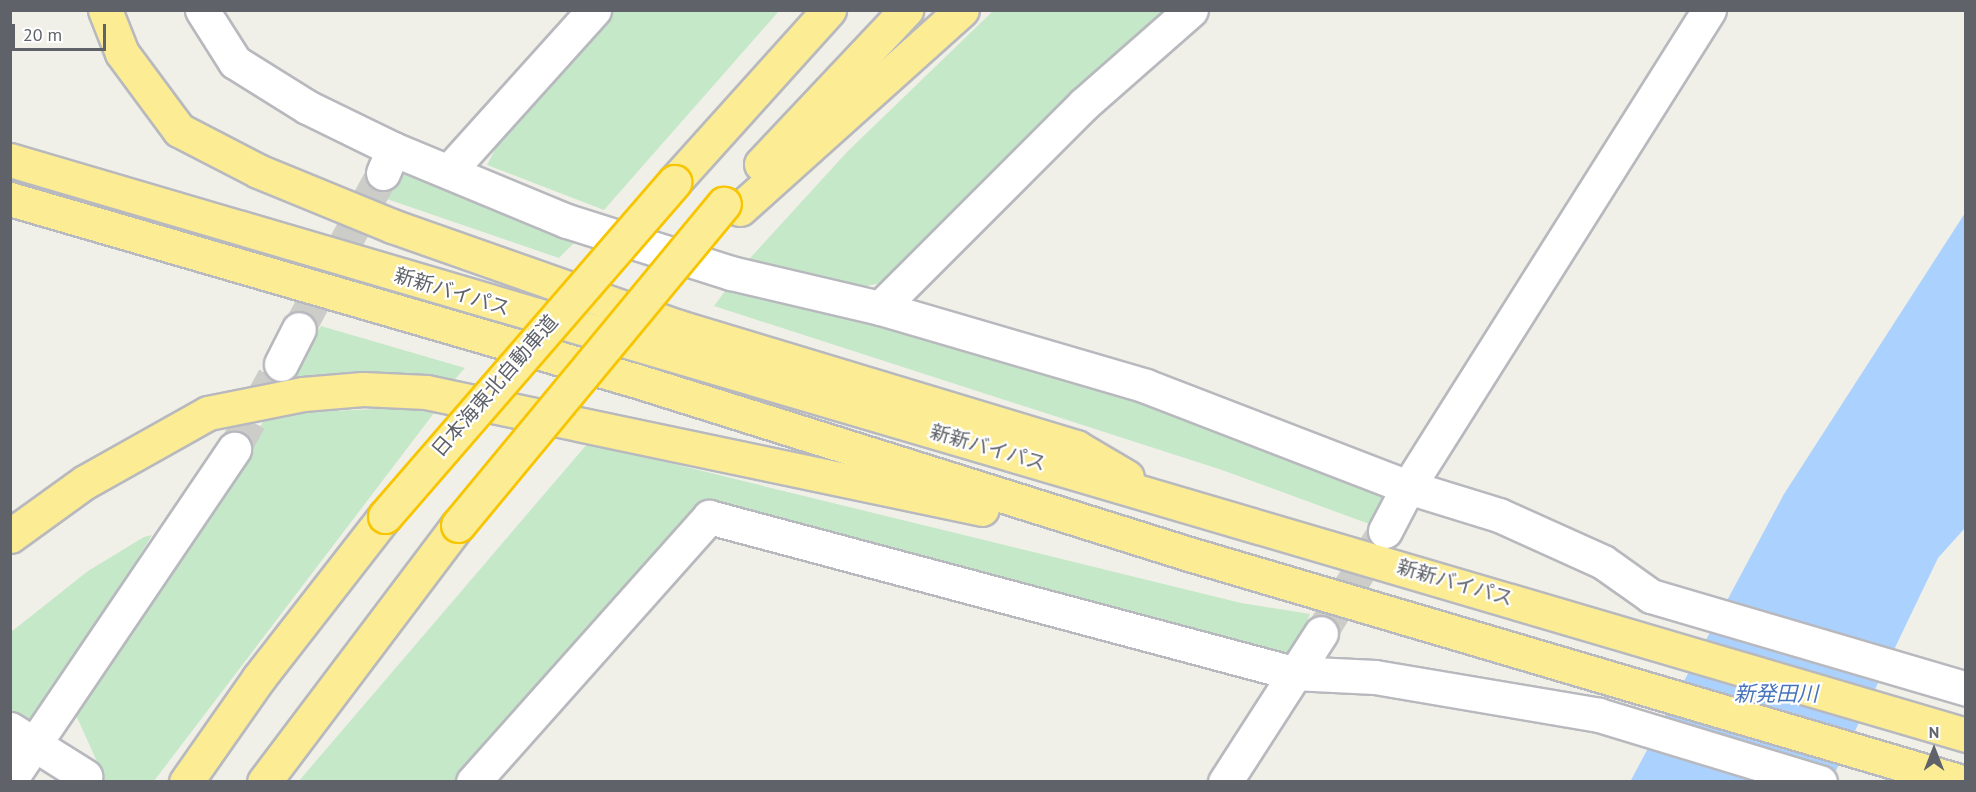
<!DOCTYPE html>
<html>
<head>
<meta charset="utf-8">
<style>
  body { margin:0 }
  #map { position:relative; width:1976px; height:792px; overflow:hidden; background:#f1f0e8; font-family:"PT Sans","Noto Sans JP",sans-serif }
  div>[style] { position:absolute }
  .green>* { inset:0; background:#c5e8c9 }
  .water>* { inset:0; background:#abd1fe }
  .street-tunnel>* { height:33px; margin-top:-16.5px; transform-origin:0; background:repeating-linear-gradient(90deg,#ccccc8 0 33px,transparent 0 49px) }
  .secondary-tunnel>* { height:33px; margin-top:-16.5px; transform-origin:0; background:repeating-linear-gradient(90deg,#ccccc8 0 33px,transparent 0 49px) }
  .roads { filter:drop-shadow(2px 0 #b8b9be) drop-shadow(-2px 0 #b8b9be) drop-shadow(0 2px #b8b9be) drop-shadow(0 -2px #b8b9be) }
  .street>* { height:33px; margin:-16.5px; padding:0 16.5px; transform-origin:16.5px; border-radius:16.5px; background:#fff }
  .secondary>* { height:33px; margin:-16.5px; padding:0 16.5px; transform-origin:16.5px; border-radius:16.5px; background:#fff }
  .highway>* { height:33px; margin:-16.5px; padding:0 16.5px; transform-origin:16.5px; border-radius:16.5px; background:#fced94 }
  .bridges { filter:drop-shadow(2px 0 #f7c502) drop-shadow(-2px 0 #f7c502) drop-shadow(0 2px #f7c502) drop-shadow(0 -2px #f7c502) }
  .highway-bridge>* { height:33px; margin:-16.5px; padding:0 16.5px; transform-origin:16.5px; border-radius:16.5px; background:#fced94 }
  span { translate:-50% -50%; white-space:nowrap; text-align:center; line-height:1.15; -webkit-text-stroke:4.5px #fff; paint-order:stroke }
  .street-label { font-size:20px; color:#5f6268 }
  .water-label { font-size:21px; color:#4874bb; font-style:italic }
  .frame { position:absolute; inset:0; border:12px solid #5f6268; pointer-events:none }
  .north { position:absolute; left:1904px; top:720px; width:60px; height:60px; -webkit-text-stroke:4px #fff; paint-order:stroke; rotate:0deg; font-size:16px; font-weight:700; line-height:24px; text-align:center; color:#5f6268 }
  .north::after { content:''; display:block; margin:auto; width:21px; height:27px; background:#5f6268; clip-path:polygon(50% 0,100% 100%,50% 72%,0 100%) }
  .scale { position:absolute; left:12px; top:24px; width:94px; height:27px; box-sizing:border-box; border:3px solid #5f6268; border-top:0; padding-left:8px; font-size:18px; line-height:21px; white-space:nowrap; color:#5f6268; -webkit-text-stroke:4px #fff; paint-order:stroke }
</style>
</head>
<body>
<div id="map">
  <div class="green">
    <i style="clip-path:polygon(610px 11px,779px 11px,604px 210px,487px 165px,509px 122px)"></i>
    <i style="clip-path:polygon(993px 11px,1172px 11px,886px 282px,843px 291px,741px 268px,848px 151px)"></i>
    <i style="clip-path:polygon(415px 167px,581px 236px,559px 258px,381px 197px,388px 180px)"></i>
    <i style="clip-path:polygon(728px 287px,1065px 368px,1384px 484px,1392px 502px,1372px 525px,1222px 470px,714px 306px)"></i>
    <i style="clip-path:polygon(321px 326px,465px 368px,455px 379px,287px 376px)"></i>
    <i style="clip-path:polygon(401px 408px,434px 413px,154px 781px,104px 781px,91px 773px,99px 766px,70px 702px,237px 465px,263px 422px,281px 413px)"></i>
    <i style="clip-path:polygon(588px 443px,1241px 603px,1310px 614px,1291px 658px,702px 504px,462px 781px,298px 782px)"></i>
    <i style="clip-path:polygon(152px 535px,39px 721px,28px 722px,11px 712px,11px 632px,88px 571px,144px 537px)"></i>
  </div>
  <div class="water">
    <i style="clip-path:polygon(1965px 213px,1965px 528px,1938px 558px,1831px 781px,1630px 782px,1784px 494px)"></i>
  </div>
  <div class="street-tunnel">
    <i style="left:299px;top:329px;width:177px;rotate:-61.7deg"></i>
    <i style="left:234px;top:449px;width:97px;rotate:-61.1deg"></i>
  </div>
  <div class="secondary-tunnel">
    <i style="left:1321px;top:633px;width:115px;rotate:-58.1deg"></i>
  </div>
  <div class="roads">
    <div class="street">
      <i style="left:202px;top:10px;width:62px;rotate:57.6deg"></i>
      <i style="left:235px;top:62px;width:85px;rotate:32deg"></i>
      <i style="left:307px;top:107px;width:96px;rotate:26deg"></i>
      <i style="left:449px;top:171px;width:217px;rotate:-48deg"></i>
      <i style="left:383px;top:173px;width:26px;rotate:-67deg"></i>
      <i style="left:393px;top:149px;width:188px;rotate:22.5deg"></i>
      <i style="left:567px;top:221px;width:172px;rotate:17.6deg"></i>
      <i style="left:731px;top:273px;width:153px;rotate:13.2deg"></i>
      <i style="left:880px;top:308px;width:277px;rotate:16.3deg"></i>
      <i style="left:1146px;top:386px;width:281px;rotate:21.1deg"></i>
      <i style="left:1408px;top:487px;width:95px;rotate:17.1deg"></i>
      <i style="left:1499px;top:515px;width:114px;rotate:24.3deg"></i>
      <i style="left:1603px;top:562px;width:59px;rotate:35.3deg"></i>
      <i style="left:1651px;top:596px;width:328px;rotate:16.4deg"></i>
      <i style="left:880px;top:308px;width:288px;rotate:-45deg"></i>
      <i style="left:1084px;top:104px;width:142px;rotate:-41.3deg"></i>
      <i style="left:281px;top:364px;width:39px;rotate:-63deg"></i>
      <i style="left:10px;top:729px;width:89px;rotate:32.1deg"></i>
      <i style="left:10px;top:780px;width:400px;rotate:-55.9deg"></i>
      <i style="left:473px;top:782px;width:355px;rotate:-48.3deg"></i>
      <i style="left:709px;top:517px;width:604px;rotate:14.96deg"></i>
      <i style="left:1293px;top:673px;width:82px;rotate:2.8deg"></i>
      <i style="left:1375px;top:677px;width:227px;rotate:9.6deg"></i>
      <i style="left:1599px;top:715px;width:231px;rotate:16.9deg"></i>
    </div>
    <div class="secondary">
      <i style="left:1385px;top:531px;width:50px;rotate:-62.4deg"></i>
      <i style="left:1408px;top:487px;width:564px;rotate:-57.75deg"></i>
      <i style="left:1225px;top:782px;width:177px;rotate:-57.2deg"></i>
    </div>
    <div class="highway">
      <i style="left:105px;top:10px;width:46px;rotate:68.4deg"></i>
      <i style="left:122px;top:53px;width:96px;rotate:53.5deg"></i>
      <i style="left:179px;top:130px;width:89px;rotate:27.4deg"></i>
      <i style="left:258px;top:171px;width:145px;rotate:22.3deg"></i>
      <i style="left:392px;top:226px;width:304px;rotate:19.4deg"></i>
      <i style="left:679px;top:327px;width:415px;rotate:16.8deg"></i>
      <i style="left:1076px;top:447px;width:59px;rotate:30.5deg"></i>
      <i style="left:10px;top:160px;width:2039px;rotate:16.38deg"></i>
      <i style="left:761px;top:164px;width:212px;rotate:-46.7deg"></i>
      <i style="left:674px;top:182px;width:232px;rotate:-48deg"></i>
      <i style="left:10px;top:199px;width:650px;rotate:16.18deg"></i>
      <i style="left:634px;top:380px;width:582px;rotate:17.41deg"></i>
      <i style="left:1189px;top:554px;width:806px;rotate:16.43deg"></i>
      <i style="left:740px;top:209px;width:298px;rotate:-41.9deg"></i>
      <i style="left:10px;top:536px;width:92px;rotate:-35.8deg"></i>
      <i style="left:85px;top:482px;width:141px;rotate:-29.3deg"></i>
      <i style="left:208px;top:413px;width:97px;rotate:-11.3deg"></i>
      <i style="left:303px;top:394px;width:60px;rotate:-4.8deg"></i>
      <i style="left:363px;top:389px;width:63px;rotate:2.7deg"></i>
      <i style="left:426px;top:392px;width:568px;rotate:11.88deg"></i>
      <i style="left:186px;top:782px;width:126px;rotate:-55deg"></i>
      <i style="left:258px;top:679px;width:207px;rotate:-52.1deg"></i>
      <i style="left:264px;top:782px;width:322px;rotate:-53deg"></i>
    </div>
  </div>
  <div class="bridges">
    <div class="highway-bridge">
      <i style="left:385px;top:516px;width:442px;rotate:-49.1deg"></i>
      <i style="left:458px;top:525px;width:417px;rotate:-50.4deg"></i>
    </div>
  </div>
  <div class="street-label">
    <span style="left:452px;top:292px;rotate:17deg">新新バイパス</span>
    <span style="left:495px;top:386px;rotate:-49deg">日本海東北自動車道</span>
    <span style="left:988px;top:448px;rotate:16deg">新新バイパス</span>
    <span style="left:1455px;top:583px;rotate:16deg">新新バイパス</span>
  </div>
  <div class="water-label">
    <span style="left:1776px;top:694px">新発田川</span>
  </div>
  <div class="frame"></div>
  <div class="north">N</div>
  <div class="scale">20 m</div>
</div>
</body>
</html>
